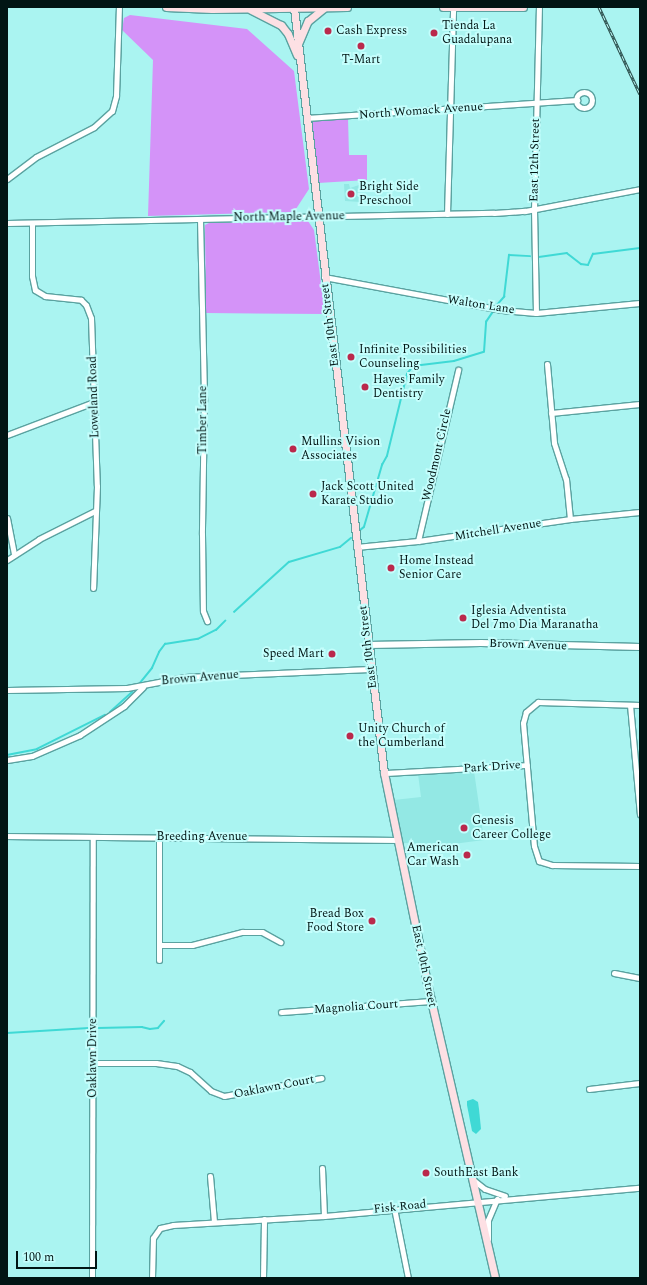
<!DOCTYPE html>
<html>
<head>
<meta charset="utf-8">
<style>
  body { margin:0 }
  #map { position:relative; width:647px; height:1285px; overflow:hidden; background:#aaf4f1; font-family:Spectral,serif }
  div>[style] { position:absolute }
  .built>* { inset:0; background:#93e8e4 }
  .forest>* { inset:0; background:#d493f8 }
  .water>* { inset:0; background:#3fd9d5 }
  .stream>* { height:1.5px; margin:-0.75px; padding:0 0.75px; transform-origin:0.75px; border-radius:0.75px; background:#3fd9d5 }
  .roads { filter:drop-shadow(1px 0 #5aa2a0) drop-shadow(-1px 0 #5aa2a0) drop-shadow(0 1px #5aa2a0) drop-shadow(0 -1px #5aa2a0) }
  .minor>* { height:5px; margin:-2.5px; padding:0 2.5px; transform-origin:2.5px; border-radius:2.5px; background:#fff }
  .minor>.ring { margin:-2.5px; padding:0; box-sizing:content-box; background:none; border:5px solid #fff; border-radius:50% }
  .tertiary>* { height:6px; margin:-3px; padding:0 3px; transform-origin:3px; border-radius:3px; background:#fff }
  .secondary>* { height:7px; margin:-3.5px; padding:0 3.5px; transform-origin:3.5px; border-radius:3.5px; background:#fde0e4 }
  .rail>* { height:3px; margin-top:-1.5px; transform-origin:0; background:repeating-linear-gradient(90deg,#c4fefc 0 4.5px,#2b4d4b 0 9px); box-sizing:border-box; border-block:1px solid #2b4d4b }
  .dots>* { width:11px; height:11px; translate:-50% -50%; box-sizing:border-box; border:2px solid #c4fefc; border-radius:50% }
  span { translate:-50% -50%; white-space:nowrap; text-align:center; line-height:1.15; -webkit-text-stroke:4px #c4fefc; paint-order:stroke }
  .poi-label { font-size:12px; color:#011514 }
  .left { translate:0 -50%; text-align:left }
  .right { translate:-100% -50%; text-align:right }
  .street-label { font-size:12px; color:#011514 }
  .frame { position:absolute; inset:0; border:8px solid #011514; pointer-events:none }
  .scale { position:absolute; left:16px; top:1251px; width:81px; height:18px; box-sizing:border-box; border:2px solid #011514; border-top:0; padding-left:5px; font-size:12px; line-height:14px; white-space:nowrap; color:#011514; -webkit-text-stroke:3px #c4fefc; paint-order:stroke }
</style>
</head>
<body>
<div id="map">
  <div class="built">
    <i style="clip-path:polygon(344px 184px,349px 184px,350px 188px,359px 185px,357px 196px,360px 196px,361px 202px,345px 201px)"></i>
    <i style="clip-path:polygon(474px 771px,484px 840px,453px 844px,402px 843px,394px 800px,421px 797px,418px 774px)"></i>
  </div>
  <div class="forest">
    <i style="clip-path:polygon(130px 15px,247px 29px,294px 71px,309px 189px,294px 212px,148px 216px,153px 60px,122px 30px,124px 18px)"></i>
    <i style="clip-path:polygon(348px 118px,349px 155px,367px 155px,367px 180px,318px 183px,312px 120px)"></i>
    <i style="clip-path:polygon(308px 221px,314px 230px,325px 314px,206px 313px,205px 225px,209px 223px)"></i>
  </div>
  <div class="water">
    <i style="clip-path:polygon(473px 1099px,478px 1102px,479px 1109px,481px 1129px,476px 1134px,472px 1131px,467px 1105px,467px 1101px)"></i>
  </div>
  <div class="stream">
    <i style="left:539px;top:257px;width:28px;rotate:-8deg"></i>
    <i style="left:567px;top:253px;width:18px;rotate:38deg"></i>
    <i style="left:581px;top:264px;width:7px;rotate:8deg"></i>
    <i style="left:588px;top:265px;width:12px;rotate:-66deg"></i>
    <i style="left:593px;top:254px;width:47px;rotate:-7.3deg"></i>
    <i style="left:497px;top:305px;width:11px;rotate:-49deg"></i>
    <i style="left:504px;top:297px;width:42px;rotate:-83.2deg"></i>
    <i style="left:509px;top:255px;width:21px;rotate:3deg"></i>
    <i style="left:359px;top:531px;width:6px;rotate:-39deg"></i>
    <i style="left:364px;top:527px;width:65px;rotate:-73.8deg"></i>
    <i style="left:382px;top:465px;width:10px;rotate:-61deg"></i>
    <i style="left:387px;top:456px;width:84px;rotate:-76.3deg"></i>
    <i style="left:407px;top:374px;width:10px;rotate:-53deg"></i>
    <i style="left:413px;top:366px;width:41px;rotate:-7deg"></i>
    <i style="left:454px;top:361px;width:31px;rotate:-17deg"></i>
    <i style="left:484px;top:352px;width:30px;rotate:-86deg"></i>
    <i style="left:486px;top:322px;width:11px;rotate:-56deg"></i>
    <i style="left:234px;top:612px;width:74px;rotate:-42.3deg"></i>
    <i style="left:289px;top:562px;width:53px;rotate:-16.4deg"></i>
    <i style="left:340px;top:547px;width:14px;rotate:-39deg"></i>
    <i style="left:140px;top:683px;width:19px;rotate:-51deg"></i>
    <i style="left:152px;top:668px;width:17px;rotate:-66deg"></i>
    <i style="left:159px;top:652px;width:10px;rotate:-53deg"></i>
    <i style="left:165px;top:644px;width:33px;rotate:-9deg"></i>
    <i style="left:198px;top:639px;width:20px;rotate:-27deg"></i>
    <i style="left:216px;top:630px;width:13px;rotate:-45deg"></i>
    <i style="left:110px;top:712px;width:30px;rotate:-42deg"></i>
    <i style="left:7px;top:755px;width:31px;rotate:-11deg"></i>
    <i style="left:37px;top:749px;width:76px;rotate:-26.6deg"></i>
    <i style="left:98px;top:1028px;width:44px;rotate:-1.3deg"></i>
    <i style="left:142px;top:1027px;width:8px;rotate:14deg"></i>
    <i style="left:150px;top:1029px;width:8px;rotate:-7deg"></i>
    <i style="left:158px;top:1028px;width:9px;rotate:-49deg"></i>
    <i style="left:7px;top:1033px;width:82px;rotate:-3.5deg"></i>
  </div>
  <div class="roads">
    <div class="minor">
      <i class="ring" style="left:576px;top:92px;width:11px;height:11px"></i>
      <i style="left:306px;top:118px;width:272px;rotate:-3.8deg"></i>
      <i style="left:7px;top:179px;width:36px;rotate:-37deg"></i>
      <i style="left:36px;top:157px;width:65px;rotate:-27.3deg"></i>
      <i style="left:94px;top:127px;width:24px;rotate:-42deg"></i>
      <i style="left:112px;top:111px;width:16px;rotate:-75deg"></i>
      <i style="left:116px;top:96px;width:89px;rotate:-88.1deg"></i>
      <i style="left:447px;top:214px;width:207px;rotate:-88.3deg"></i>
      <i style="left:200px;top:219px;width:182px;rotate:88.7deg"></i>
      <i style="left:204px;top:401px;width:133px;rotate:90.9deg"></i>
      <i style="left:202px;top:534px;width:77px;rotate:89.3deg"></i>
      <i style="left:203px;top:611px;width:11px;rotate:68deg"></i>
      <i style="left:7px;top:223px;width:487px;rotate:-1.2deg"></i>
      <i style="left:494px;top:213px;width:31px;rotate:-4deg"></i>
      <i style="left:525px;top:211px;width:117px;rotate:-10.8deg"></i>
      <i style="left:32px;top:223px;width:53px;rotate:90deg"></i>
      <i style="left:32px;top:276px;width:14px;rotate:78deg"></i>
      <i style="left:35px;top:290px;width:12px;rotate:31deg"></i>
      <i style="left:45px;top:296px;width:36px;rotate:6deg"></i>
      <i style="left:81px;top:300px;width:7px;rotate:45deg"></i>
      <i style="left:86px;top:305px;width:14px;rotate:69deg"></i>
      <i style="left:91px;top:318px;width:168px;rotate:88deg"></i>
      <i style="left:97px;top:486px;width:102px;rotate:92.2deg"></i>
      <i style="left:324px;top:277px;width:181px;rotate:10.5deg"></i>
      <i style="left:502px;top:310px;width:34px;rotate:5deg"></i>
      <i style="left:536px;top:313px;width:104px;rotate:-5.5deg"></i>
      <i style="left:536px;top:313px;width:103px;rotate:-91.1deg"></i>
      <i style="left:534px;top:210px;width:203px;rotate:-88.6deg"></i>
      <i style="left:547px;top:364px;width:79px;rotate:84.9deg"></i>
      <i style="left:554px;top:443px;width:38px;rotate:72deg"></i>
      <i style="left:566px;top:479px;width:40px;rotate:84.3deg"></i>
      <i style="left:551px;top:413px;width:89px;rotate:-5.8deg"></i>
      <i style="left:7px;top:435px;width:93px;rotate:-20.8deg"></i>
      <i style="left:7px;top:518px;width:36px;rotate:79deg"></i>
      <i style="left:418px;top:541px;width:176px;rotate:-76.8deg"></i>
      <i style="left:356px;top:547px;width:62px;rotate:-5.5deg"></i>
      <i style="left:418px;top:541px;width:154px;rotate:-8.2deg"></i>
      <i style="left:570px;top:519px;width:70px;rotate:-5.7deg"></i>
      <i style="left:7px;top:560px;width:38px;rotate:-33deg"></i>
      <i style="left:39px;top:539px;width:63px;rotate:-26.6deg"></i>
      <i style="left:7px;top:690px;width:120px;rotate:-1deg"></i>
      <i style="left:127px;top:688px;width:59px;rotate:-10.7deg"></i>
      <i style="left:185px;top:677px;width:185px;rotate:-2.5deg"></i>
      <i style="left:630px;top:705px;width:110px;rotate:84.8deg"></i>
      <i style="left:640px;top:705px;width:102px;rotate:-178.3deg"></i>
      <i style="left:538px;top:702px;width:16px;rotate:140deg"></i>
      <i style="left:526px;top:712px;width:11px;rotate:105deg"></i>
      <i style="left:523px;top:723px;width:123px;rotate:84.9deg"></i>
      <i style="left:534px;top:846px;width:16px;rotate:72deg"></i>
      <i style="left:539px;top:861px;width:14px;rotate:17deg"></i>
      <i style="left:552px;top:865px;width:88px;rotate:0.7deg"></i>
      <i style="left:7px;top:760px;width:25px;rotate:-9deg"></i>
      <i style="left:32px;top:756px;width:52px;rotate:-23.6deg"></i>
      <i style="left:80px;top:735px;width:53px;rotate:-33.4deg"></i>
      <i style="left:124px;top:706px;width:27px;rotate:-45deg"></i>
      <i style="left:384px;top:773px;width:143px;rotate:-3.2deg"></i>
      <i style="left:7px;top:836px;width:389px;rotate:0.6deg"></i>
      <i style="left:159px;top:945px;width:33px"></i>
      <i style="left:192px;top:945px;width:52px;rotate:-14.6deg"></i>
      <i style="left:242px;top:932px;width:20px"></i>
      <i style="left:262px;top:932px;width:21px;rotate:29deg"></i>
      <i style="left:159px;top:960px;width:124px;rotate:-90deg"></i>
      <i style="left:614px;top:973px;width:26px;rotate:11deg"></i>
      <i style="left:281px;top:1012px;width:151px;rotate:-4.2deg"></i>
      <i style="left:93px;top:1063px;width:63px"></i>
      <i style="left:156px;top:1063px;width:21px;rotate:8deg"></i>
      <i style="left:177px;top:1066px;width:14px;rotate:25deg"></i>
      <i style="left:190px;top:1072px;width:28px;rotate:42deg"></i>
      <i style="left:211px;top:1091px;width:14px;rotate:21deg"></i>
      <i style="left:224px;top:1096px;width:99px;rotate:-10.5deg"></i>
      <i style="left:589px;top:1089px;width:51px;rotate:-6.7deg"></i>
      <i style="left:322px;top:1168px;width:48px;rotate:87.6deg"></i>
      <i style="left:210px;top:1176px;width:46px;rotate:85deg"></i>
      <i style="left:472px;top:1179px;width:16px;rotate:38deg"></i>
      <i style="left:485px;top:1189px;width:21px;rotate:19deg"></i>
      <i style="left:394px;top:1208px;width:71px;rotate:78.7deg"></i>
      <i style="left:488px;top:1239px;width:19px;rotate:-90deg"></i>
      <i style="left:488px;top:1220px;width:23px;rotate:-67deg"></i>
      <i style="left:92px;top:1278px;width:441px;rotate:-89.9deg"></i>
      <i style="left:152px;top:1278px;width:40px;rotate:-88.6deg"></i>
      <i style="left:153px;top:1238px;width:12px;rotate:-55deg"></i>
      <i style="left:160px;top:1228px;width:13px;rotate:-13deg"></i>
      <i style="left:173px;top:1225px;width:151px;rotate:-3.4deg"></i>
      <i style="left:324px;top:1216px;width:317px;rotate:-5.1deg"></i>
      <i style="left:263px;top:1278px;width:59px;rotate:-89deg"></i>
    </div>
    <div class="tertiary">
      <i style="left:368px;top:645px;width:113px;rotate:-1deg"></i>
      <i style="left:481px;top:643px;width:159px;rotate:1.4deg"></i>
    </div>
    <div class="secondary">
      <i style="left:166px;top:7px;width:46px;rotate:2.5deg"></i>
      <i style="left:212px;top:9px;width:135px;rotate:-0.8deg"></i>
      <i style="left:443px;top:7px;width:80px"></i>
      <i style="left:294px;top:8px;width:770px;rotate:83.29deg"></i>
      <i style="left:384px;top:773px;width:214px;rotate:78.4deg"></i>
      <i style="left:427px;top:983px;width:303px;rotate:77deg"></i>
      <i style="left:251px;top:10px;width:34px;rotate:27deg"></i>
      <i style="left:281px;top:25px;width:11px;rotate:52deg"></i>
      <i style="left:288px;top:34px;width:23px;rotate:67deg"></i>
      <i style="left:298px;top:44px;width:25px;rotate:-67deg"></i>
      <i style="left:308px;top:21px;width:22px;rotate:-39deg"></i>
    </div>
  </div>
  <div class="rail">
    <i style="left:599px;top:7px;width:96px;rotate:64.8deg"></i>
  </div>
  <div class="dots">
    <i style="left:328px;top:31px;background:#ba294c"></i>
    <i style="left:434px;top:33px;background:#ba294c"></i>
    <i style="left:361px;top:46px;background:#ba294c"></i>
    <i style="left:351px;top:194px;background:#ba294c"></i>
    <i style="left:351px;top:357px;background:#ba294c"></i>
    <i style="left:365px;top:387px;background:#ba294c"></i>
    <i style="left:293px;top:449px;background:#ba294c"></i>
    <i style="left:313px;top:494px;background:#ba294c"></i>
    <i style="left:391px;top:568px;background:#ba294c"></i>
    <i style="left:463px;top:618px;background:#ba294c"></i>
    <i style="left:332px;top:654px;background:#ba294c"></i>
    <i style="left:350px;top:736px;background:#ba294c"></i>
    <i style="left:464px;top:828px;background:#ba294c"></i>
    <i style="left:467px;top:855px;background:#ba294c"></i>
    <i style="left:372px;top:921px;background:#ba294c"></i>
    <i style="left:426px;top:1173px;background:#ba294c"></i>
  </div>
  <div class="poi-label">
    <span class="left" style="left:442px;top:33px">Tienda La<br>Guadalupana</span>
    <span class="left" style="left:336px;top:31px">Cash Express</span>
    <span style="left:361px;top:60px">T-Mart</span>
    <span class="left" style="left:359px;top:194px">Bright Side<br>Preschool</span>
    <span class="left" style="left:359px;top:357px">Infinite Possibilities<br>Counseling</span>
    <span class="left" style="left:373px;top:387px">Hayes Family<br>Dentistry</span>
    <span class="left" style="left:301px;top:449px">Mullins Vision<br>Associates</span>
    <span class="left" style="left:321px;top:494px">Jack Scott United<br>Karate Studio</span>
    <span class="left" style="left:399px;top:568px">Home Instead<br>Senior Care</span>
    <span class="left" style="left:471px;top:618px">Iglesia Adventista<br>Del 7mo Dia Maranatha</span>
    <span class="right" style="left:324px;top:654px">Speed Mart</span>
    <span class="left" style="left:358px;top:736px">Unity Church of<br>the Cumberland</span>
    <span class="left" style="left:472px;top:828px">Genesis<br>Career College</span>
    <span class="right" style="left:459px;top:855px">American<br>Car Wash</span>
    <span class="right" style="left:364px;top:921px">Bread Box<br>Food Store</span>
    <span class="left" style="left:434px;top:1173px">SouthEast Bank</span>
  </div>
  <div class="street-label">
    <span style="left:421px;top:111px;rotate:-4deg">North Womack Avenue</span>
    <span style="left:535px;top:160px;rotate:-89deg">East 12th Street</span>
    <span style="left:289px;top:217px;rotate:-1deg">North Maple Avenue</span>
    <span style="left:481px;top:305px;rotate:9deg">Walton Lane</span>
    <span style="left:330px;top:325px;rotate:-97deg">East 10th Street</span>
    <span style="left:94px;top:397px;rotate:-92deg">Loweland Road</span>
    <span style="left:203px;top:420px;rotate:-90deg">Timber Lane</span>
    <span style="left:437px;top:455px;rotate:-77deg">Woodmont Circle</span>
    <span style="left:498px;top:530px;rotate:-9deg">Mitchell Avenue</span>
    <span style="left:528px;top:645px;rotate:2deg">Brown Avenue</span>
    <span style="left:368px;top:647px;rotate:-97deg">East 10th Street</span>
    <span style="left:200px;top:678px;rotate:-5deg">Brown Avenue</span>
    <span style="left:492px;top:767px;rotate:-4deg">Park Drive</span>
    <span style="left:202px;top:837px">Breeding Avenue</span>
    <span style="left:424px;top:966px;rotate:78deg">East 10th Street</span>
    <span style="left:356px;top:1007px;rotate:-4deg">Magnolia Court</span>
    <span style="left:93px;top:1058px;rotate:-90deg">Oaklawn Drive</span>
    <span style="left:274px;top:1087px;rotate:-11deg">Oaklawn Court</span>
    <span style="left:400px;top:1207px;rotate:-6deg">Fisk Road</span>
  </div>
  <div class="frame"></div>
  <div class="scale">100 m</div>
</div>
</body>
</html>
